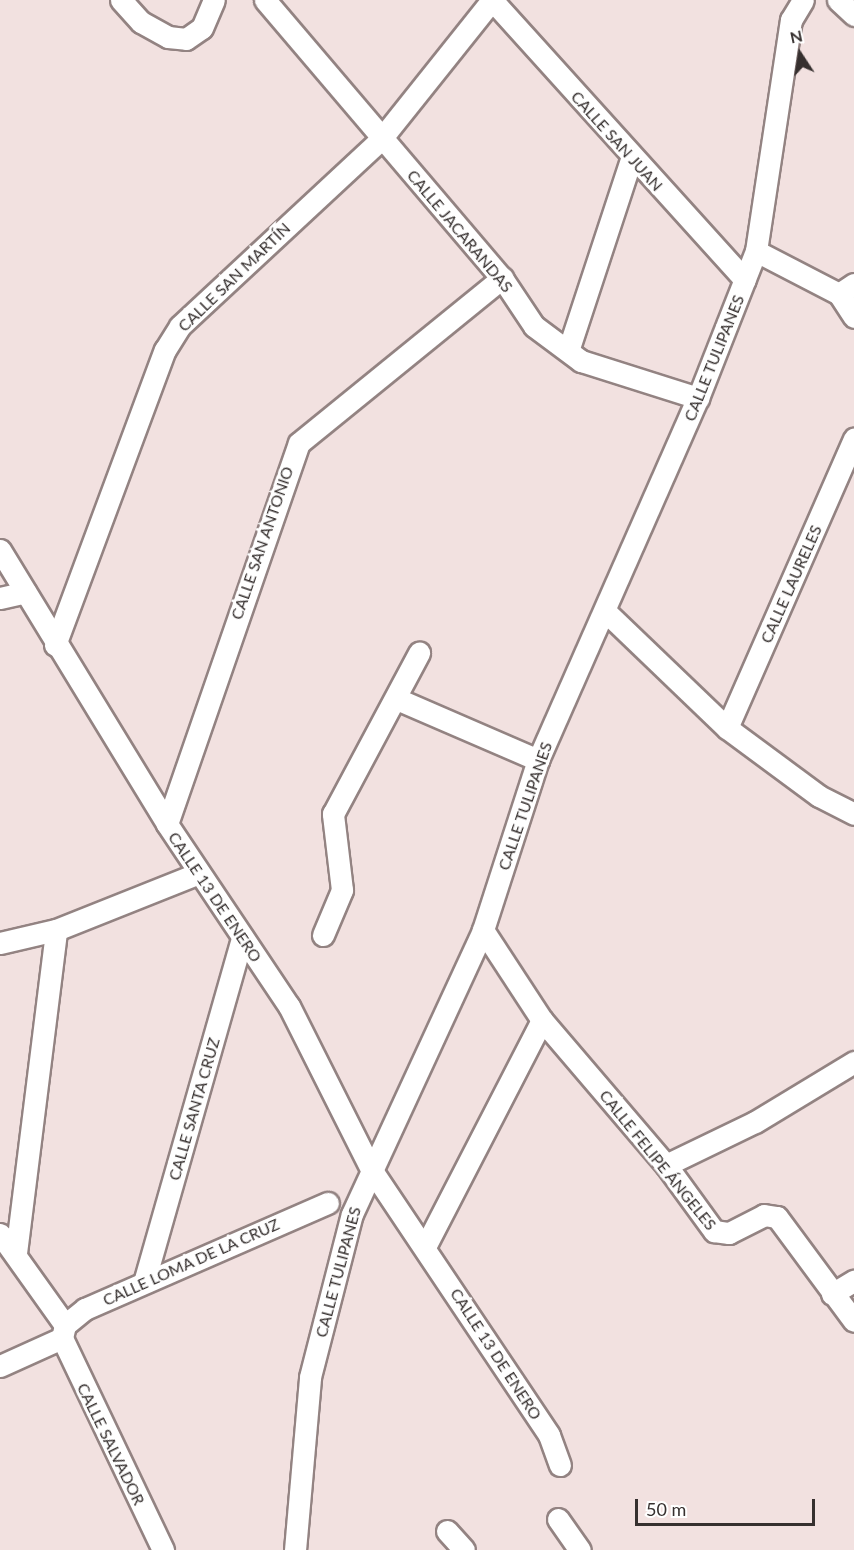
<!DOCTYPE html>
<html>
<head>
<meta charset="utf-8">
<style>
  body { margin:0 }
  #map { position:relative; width:854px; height:1550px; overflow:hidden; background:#f2e1e0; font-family:Lato,sans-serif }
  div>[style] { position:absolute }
  .roads { filter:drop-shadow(2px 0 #938382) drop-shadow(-2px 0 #938382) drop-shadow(0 2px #938382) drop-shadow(0 -2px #938382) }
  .street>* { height:21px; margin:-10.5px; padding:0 10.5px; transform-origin:10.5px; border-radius:10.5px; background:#fff }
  span { translate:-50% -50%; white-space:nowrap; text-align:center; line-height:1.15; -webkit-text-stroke:5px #fff; paint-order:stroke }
  .street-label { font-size:16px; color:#36302f }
  .north { position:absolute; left:770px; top:24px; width:60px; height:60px; -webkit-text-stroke:4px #fff; paint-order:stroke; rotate:348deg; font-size:16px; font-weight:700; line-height:24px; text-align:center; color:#36302f }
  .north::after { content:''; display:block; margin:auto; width:21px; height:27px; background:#36302f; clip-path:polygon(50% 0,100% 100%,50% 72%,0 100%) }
  .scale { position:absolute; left:635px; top:1499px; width:180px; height:27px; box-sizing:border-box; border:3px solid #36302f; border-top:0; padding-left:8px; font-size:18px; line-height:21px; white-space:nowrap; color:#36302f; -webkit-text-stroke:4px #fff; paint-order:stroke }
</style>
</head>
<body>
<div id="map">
  <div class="roads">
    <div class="street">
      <i style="left:121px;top:0;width:30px;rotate:48deg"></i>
      <i style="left:141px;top:22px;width:31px;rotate:29deg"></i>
      <i style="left:168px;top:37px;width:18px;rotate:6deg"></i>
      <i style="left:186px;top:39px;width:19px;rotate:-35deg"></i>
      <i style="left:202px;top:28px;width:30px;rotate:-67deg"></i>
      <i style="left:265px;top:0;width:365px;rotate:49.6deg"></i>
      <i style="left:502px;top:278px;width:58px;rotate:56.3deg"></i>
      <i style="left:534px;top:326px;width:59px;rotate:36.7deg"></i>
      <i style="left:581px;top:361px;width:123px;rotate:17.5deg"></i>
      <i style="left:492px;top:0;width:377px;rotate:47.9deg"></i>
      <i style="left:838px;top:0;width:22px;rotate:43deg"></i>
      <i style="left:756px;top:251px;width:93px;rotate:27.4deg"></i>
      <i style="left:839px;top:294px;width:27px;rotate:57deg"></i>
      <i style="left:839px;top:294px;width:18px;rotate:-34deg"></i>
      <i style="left:569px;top:348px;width:199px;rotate:-71.8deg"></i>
      <i style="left:0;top:550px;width:321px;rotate:58.6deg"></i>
      <i style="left:167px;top:824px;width:219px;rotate:56.2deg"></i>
      <i style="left:289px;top:1006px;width:182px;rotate:63.3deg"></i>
      <i style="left:371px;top:1169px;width:320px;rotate:56.2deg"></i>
      <i style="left:549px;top:1435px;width:32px;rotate:70deg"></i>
      <i style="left:0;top:598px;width:26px;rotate:-13deg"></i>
      <i style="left:606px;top:612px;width:168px;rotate:43.8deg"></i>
      <i style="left:727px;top:728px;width:114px;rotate:36.5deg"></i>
      <i style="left:819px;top:796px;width:39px;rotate:27deg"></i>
      <i style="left:55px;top:645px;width:315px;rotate:-69.6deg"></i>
      <i style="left:165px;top:350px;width:28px;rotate:-58deg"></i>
      <i style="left:180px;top:326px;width:275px;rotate:-42.9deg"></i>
      <i style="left:381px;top:139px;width:178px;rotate:-51.4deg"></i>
      <i style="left:397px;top:699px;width:154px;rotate:23.4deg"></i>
      <i style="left:727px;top:728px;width:316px;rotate:-66.3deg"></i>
      <i style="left:167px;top:824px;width:403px;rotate:-70.9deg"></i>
      <i style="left:299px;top:443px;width:262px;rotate:-39.1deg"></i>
      <i style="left:483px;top:930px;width:108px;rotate:56.8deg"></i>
      <i style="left:542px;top:1020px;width:191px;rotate:49.5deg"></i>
      <i style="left:666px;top:1165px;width:82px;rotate:54deg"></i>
      <i style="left:714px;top:1231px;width:15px;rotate:8deg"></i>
      <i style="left:729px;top:1233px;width:39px;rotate:-27deg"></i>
      <i style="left:764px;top:1215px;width:13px;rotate:9deg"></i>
      <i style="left:777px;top:1217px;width:129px;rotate:53.5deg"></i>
      <i style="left:323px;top:935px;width:49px;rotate:-67.1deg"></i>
      <i style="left:342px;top:890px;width:77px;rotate:-96.8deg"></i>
      <i style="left:333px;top:814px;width:183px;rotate:-61.9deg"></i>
      <i style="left:0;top:943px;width:57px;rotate:-13.1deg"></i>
      <i style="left:56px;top:930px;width:154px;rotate:-21.7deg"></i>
      <i style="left:666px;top:1165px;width:99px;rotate:-25.8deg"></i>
      <i style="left:755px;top:1122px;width:116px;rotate:-31.2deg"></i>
      <i style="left:0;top:1234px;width:112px;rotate:54.5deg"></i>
      <i style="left:426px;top:1245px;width:253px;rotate:-62.7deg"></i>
      <i style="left:16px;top:1253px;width:325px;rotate:-82.9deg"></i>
      <i style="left:145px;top:1279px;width:355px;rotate:-74.1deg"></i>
      <i style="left:832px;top:1294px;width:26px;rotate:-31deg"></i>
      <i style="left:62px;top:1338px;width:235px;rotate:64.5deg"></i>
      <i style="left:0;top:1366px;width:68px;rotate:-24.3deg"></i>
      <i style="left:62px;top:1338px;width:13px;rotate:-77deg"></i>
      <i style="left:65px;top:1325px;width:26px;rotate:-39deg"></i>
      <i style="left:85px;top:1309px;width:265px;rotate:-23.6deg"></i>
      <i style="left:558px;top:1519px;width:38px;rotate:55deg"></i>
      <i style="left:447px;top:1531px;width:25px;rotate:48deg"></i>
      <i style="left:295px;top:1550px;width:174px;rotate:-85deg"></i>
      <i style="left:310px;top:1377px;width:168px;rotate:-75.6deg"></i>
      <i style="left:352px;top:1214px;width:313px;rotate:-65.2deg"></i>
      <i style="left:483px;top:930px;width:179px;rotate:-72.1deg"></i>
      <i style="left:538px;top:760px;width:396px;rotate:-66.2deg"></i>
      <i style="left:698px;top:398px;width:158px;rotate:-68.5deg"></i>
      <i style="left:756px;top:251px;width:234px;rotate:-81.4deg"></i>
      <i style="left:791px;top:20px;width:23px;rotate:-59deg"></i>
    </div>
  </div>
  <div class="street-label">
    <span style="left:617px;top:141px;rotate:48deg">CALLE SAN JUAN</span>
    <span style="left:460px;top:231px;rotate:50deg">CALLE JACARANDAS</span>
    <span style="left:234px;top:277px;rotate:-44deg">CALLE SAN MARTÍN</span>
    <span style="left:714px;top:358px;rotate:-68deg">CALLE TULIPANES</span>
    <span style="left:262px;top:543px;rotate:-71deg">CALLE SAN ANTONIO</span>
    <span style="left:791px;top:584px;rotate:-66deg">CALLE LAURELES</span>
    <span style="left:525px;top:806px;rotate:-71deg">CALLE TULIPANES</span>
    <span style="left:215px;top:897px;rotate:56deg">CALLE 13 DE ENERO</span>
    <span style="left:194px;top:1109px;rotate:-74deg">CALLE SANTA CRUZ</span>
    <span style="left:658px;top:1160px;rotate:51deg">CALLE FELIPE ÁNGELES</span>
    <span style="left:191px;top:1262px;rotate:-24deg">CALLE LOMA DE LA CRUZ</span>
    <span style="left:338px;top:1272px;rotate:-75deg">CALLE TULIPANES</span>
    <span style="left:496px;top:1354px;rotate:57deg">CALLE 13 DE ENERO</span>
    <span style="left:111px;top:1444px;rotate:64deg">CALLE SALVADOR</span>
  </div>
  <div class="north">N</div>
  <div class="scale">50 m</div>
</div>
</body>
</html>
